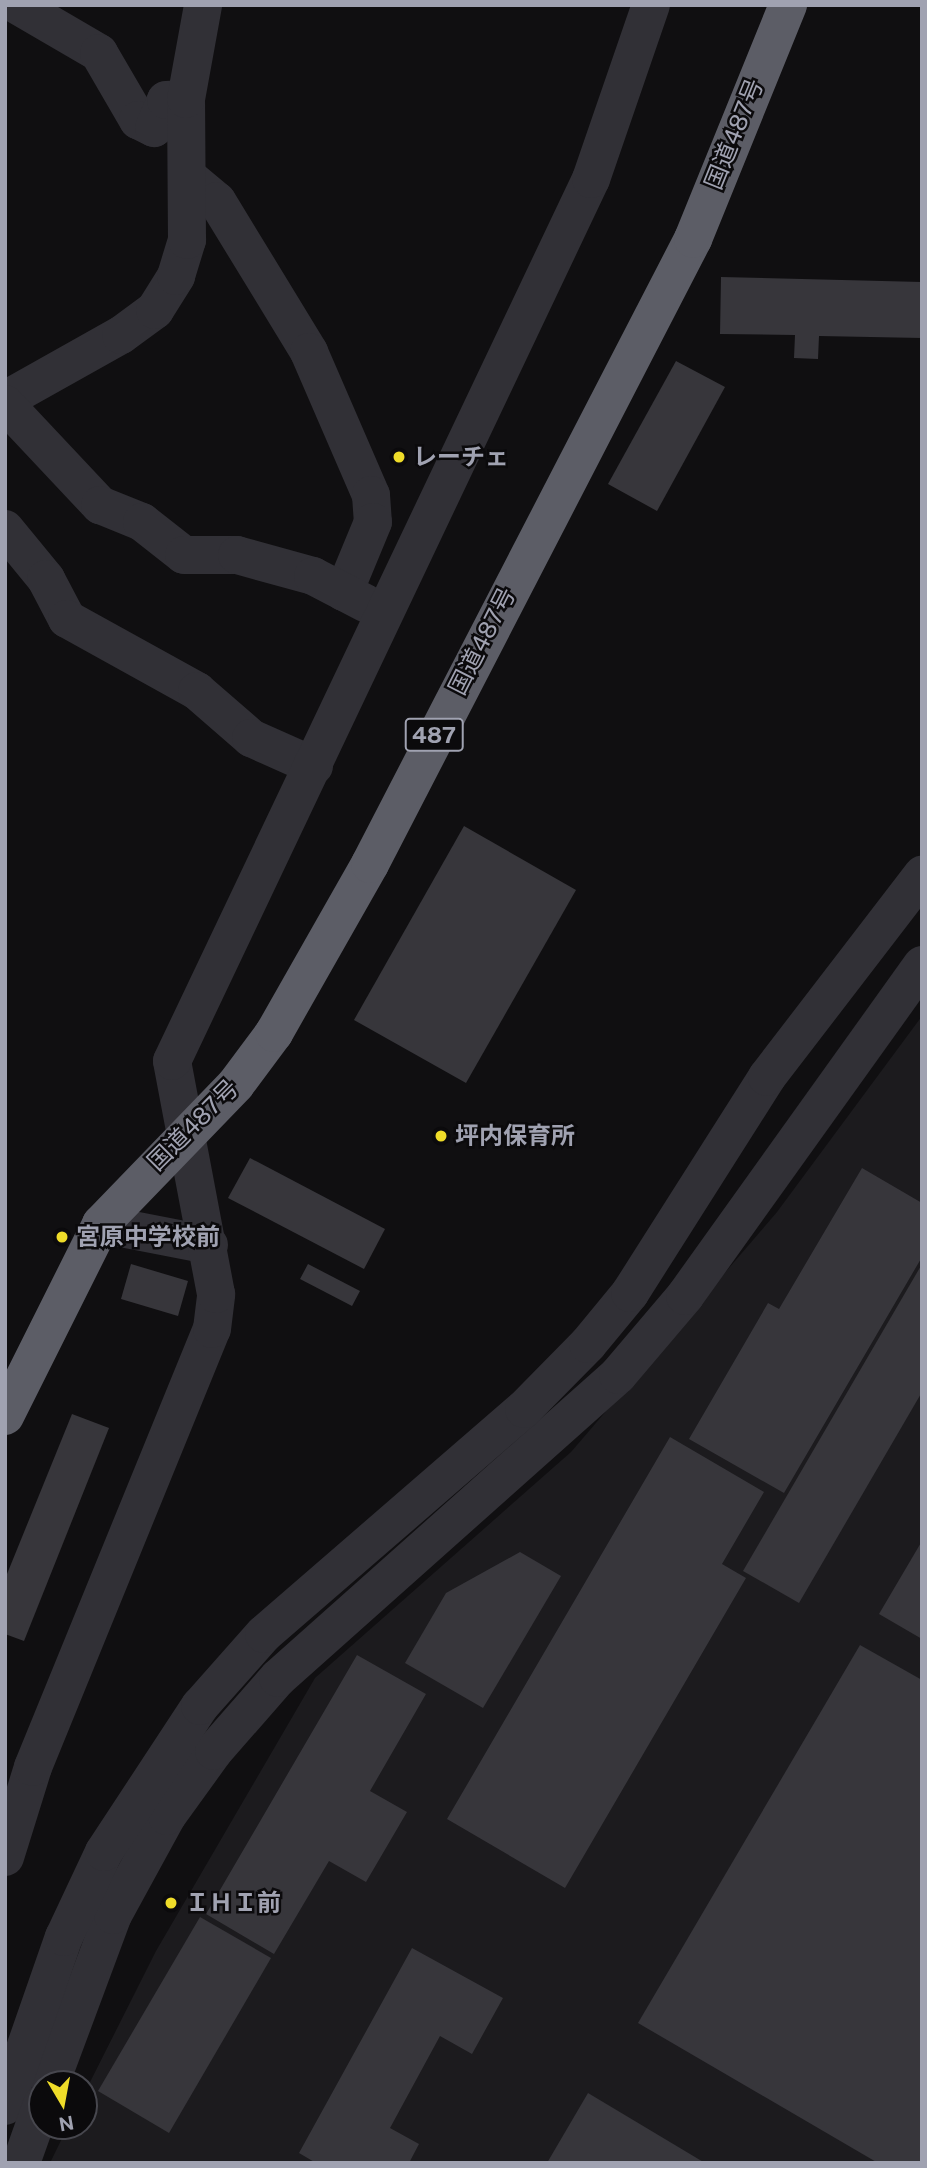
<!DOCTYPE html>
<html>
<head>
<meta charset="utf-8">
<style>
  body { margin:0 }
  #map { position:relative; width:927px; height:2168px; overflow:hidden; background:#100f11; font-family:"Public Sans","Noto Sans JP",sans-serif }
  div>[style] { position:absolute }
  .built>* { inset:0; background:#1c1b1e }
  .building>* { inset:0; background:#37363b }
  .minor>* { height:38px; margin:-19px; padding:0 19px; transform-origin:19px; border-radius:19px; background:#313036 }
  .highway>* { height:38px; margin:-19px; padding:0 19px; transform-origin:19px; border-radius:19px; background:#5c5d66 }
  .dots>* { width:19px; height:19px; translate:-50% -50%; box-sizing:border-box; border:4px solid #0b0a0c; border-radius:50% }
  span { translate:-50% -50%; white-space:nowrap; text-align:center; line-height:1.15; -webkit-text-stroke:5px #0b0a0c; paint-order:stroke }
  .shield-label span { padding:2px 5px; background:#0b0a0c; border:2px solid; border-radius:5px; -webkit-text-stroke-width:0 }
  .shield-label { font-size:23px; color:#a0a2b1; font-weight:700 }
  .street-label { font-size:24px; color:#a0a2b1 }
  .poi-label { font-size:24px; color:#a0a2b1; font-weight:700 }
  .left { translate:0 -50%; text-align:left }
  .frame { position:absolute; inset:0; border:7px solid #a0a2b1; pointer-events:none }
  .north { position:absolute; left:28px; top:2070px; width:70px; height:70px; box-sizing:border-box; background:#0b0a0c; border:2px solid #47474e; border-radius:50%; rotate:170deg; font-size:19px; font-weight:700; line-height:28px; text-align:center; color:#a0a2b1 }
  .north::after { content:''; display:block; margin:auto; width:24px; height:32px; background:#efdc29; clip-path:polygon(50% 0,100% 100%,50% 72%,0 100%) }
</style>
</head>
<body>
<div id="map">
  <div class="built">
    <i style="clip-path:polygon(922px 1016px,922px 2163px,50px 2163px,68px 2126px,84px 2126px,84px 2094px,156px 1951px,315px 1678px,571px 1452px,777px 1212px)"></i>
  </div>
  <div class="building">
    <i style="clip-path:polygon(721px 277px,922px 282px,922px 338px,819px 336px,818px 359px,794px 358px,795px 335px,720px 334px)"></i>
    <i style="clip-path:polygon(676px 361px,725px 387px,657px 511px,608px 484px)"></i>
    <i style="clip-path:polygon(464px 826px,576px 890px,466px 1083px,354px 1020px)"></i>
    <i style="clip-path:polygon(250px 1158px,385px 1229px,364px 1269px,228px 1198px)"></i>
    <i style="clip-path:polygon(862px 1168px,922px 1203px,922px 1257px,784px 1493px,689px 1439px,768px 1303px,779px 1309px)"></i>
    <i style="clip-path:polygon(131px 1264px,188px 1281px,178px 1316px,121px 1299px)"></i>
    <i style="clip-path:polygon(308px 1264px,360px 1291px,352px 1306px,300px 1279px)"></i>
    <i style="clip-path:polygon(922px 1264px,922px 1392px,799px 1603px,743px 1571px)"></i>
    <i style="clip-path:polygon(72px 1414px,109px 1428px,24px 1641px,5px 1634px,5px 1579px)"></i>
    <i style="clip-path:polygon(670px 1437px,764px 1492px,722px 1564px,746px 1578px,565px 1888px,447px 1819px)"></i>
    <i style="clip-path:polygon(922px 1541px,922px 1639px,879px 1614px)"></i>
    <i style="clip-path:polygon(520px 1552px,561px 1576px,483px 1708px,405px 1663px,446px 1593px)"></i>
    <i style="clip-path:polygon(860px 1645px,922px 1680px,922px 2163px,878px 2163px,638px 2023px)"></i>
    <i style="clip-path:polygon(357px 1655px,426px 1694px,370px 1791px,407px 1812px,366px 1882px,329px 1861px,274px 1954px,206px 1914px)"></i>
    <i style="clip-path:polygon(200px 1917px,271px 1958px,169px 2133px,98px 2091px)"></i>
    <i style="clip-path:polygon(412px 1948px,503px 1998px,472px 2054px,440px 2036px,390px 2128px,419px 2144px,409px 2163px,316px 2163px,299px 2153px)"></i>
    <i style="clip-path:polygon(588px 2093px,705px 2163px,547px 2163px)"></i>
  </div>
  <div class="minor">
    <i style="left:17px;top:5px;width:95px;rotate:30.3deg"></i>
    <i style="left:99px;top:53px;width:78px;rotate:59.8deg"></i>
    <i style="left:138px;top:120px;width:18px;rotate:27deg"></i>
    <i style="left:154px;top:128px;width:30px;rotate:-67deg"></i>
    <i style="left:166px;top:100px;width:20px;rotate:-3deg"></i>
    <i style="left:187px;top:176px;width:39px;rotate:40deg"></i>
    <i style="left:217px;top:201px;width:177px;rotate:58.6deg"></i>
    <i style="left:309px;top:352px;width:156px;rotate:66.6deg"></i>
    <i style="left:371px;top:495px;width:27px;rotate:86deg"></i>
    <i style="left:373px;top:522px;width:76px;rotate:112.5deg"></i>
    <i style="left:5px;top:400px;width:133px;rotate:-29.3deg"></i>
    <i style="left:121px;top:335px;width:42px;rotate:-36.3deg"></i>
    <i style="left:155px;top:310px;width:40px;rotate:-58deg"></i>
    <i style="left:176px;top:276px;width:38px;rotate:-73deg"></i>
    <i style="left:187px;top:240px;width:141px;rotate:-90.4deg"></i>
    <i style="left:186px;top:99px;width:96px;rotate:-79.7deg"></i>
    <i style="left:5px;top:404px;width:139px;rotate:46.8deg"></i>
    <i style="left:100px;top:505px;width:45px;rotate:22deg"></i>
    <i style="left:142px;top:522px;width:53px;rotate:38.2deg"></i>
    <i style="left:184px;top:555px;width:53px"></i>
    <i style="left:237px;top:555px;width:79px;rotate:15.4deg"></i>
    <i style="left:313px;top:576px;width:59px;rotate:27.4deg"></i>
    <i style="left:5px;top:529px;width:65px;rotate:50.6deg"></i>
    <i style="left:46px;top:579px;width:45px;rotate:62.3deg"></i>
    <i style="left:67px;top:619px;width:149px;rotate:29deg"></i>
    <i style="left:197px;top:691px;width:72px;rotate:41deg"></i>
    <i style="left:251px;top:738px;width:69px;rotate:24deg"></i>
    <i style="left:101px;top:1224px;width:110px;rotate:11deg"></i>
    <i style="left:5px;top:1857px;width:94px;rotate:-72.7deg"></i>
    <i style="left:33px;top:1767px;width:473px;rotate:-67.8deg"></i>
    <i style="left:212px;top:1329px;width:35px;rotate:-83deg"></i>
    <i style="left:216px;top:1294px;width:237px;rotate:-100.7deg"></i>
    <i style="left:172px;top:1061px;width:976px;rotate:-64.59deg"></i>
    <i style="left:591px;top:179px;width:184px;rotate:-71deg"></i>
    <i style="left:50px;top:2084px;width:180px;rotate:-69.6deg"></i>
    <i style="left:113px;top:1915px;width:113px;rotate:-61.4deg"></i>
    <i style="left:167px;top:1816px;width:80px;rotate:-54.1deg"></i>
    <i style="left:214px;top:1751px;width:97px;rotate:-48.8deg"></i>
    <i style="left:278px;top:1678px;width:455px;rotate:-41.7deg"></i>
    <i style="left:618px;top:1375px;width:104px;rotate:-49.7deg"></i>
    <i style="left:685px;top:1296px;width:407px;rotate:-54.4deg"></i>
    <i style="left:5px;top:2106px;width:179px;rotate:-70.8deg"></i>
    <i style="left:64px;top:1937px;width:94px;rotate:-64.8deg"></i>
    <i style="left:104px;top:1852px;width:175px;rotate:-56.7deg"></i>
    <i style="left:200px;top:1706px;width:96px;rotate:-48.4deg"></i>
    <i style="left:264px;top:1634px;width:344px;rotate:-40.9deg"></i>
    <i style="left:524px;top:1409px;width:91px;rotate:-45.4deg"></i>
    <i style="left:588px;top:1344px;width:66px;rotate:-50.5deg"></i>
    <i style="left:630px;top:1293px;width:256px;rotate:-57.6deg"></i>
    <i style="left:767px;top:1077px;width:255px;rotate:-52.5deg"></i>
    <i style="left:21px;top:2163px;width:63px;rotate:-70.4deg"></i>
  </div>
  <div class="highway">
    <i style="left:5px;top:1416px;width:215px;rotate:-63.4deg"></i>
    <i style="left:101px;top:1224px;width:194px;rotate:-46deg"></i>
    <i style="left:236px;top:1084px;width:64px;rotate:-53.3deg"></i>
    <i style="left:274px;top:1033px;width:194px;rotate:-60.4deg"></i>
    <i style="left:370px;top:864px;width:704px;rotate:-62.67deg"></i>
    <i style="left:693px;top:239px;width:253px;rotate:-67.9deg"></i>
  </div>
  <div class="dots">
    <i style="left:399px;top:457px;background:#efdc29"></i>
    <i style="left:441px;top:1136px;background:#efdc29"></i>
    <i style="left:62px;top:1237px;background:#efdc29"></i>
    <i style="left:171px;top:1903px;background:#efdc29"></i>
  </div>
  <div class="shield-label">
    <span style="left:434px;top:735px">487</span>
  </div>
  <div class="street-label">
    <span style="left:734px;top:134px;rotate:-68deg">国道487号</span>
    <span style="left:482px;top:641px;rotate:-63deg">国道487号</span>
    <span style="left:193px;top:1125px;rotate:-45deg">国道487号</span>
  </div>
  <div class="poi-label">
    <span class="left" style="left:413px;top:457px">レーチェ</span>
    <span class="left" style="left:455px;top:1136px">坪内保育所</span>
    <span class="left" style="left:76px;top:1237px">宮原中学校前</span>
    <span class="left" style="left:185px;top:1903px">ＩＨＩ前</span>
  </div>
  <div class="frame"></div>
  <div class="north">N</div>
</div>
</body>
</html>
